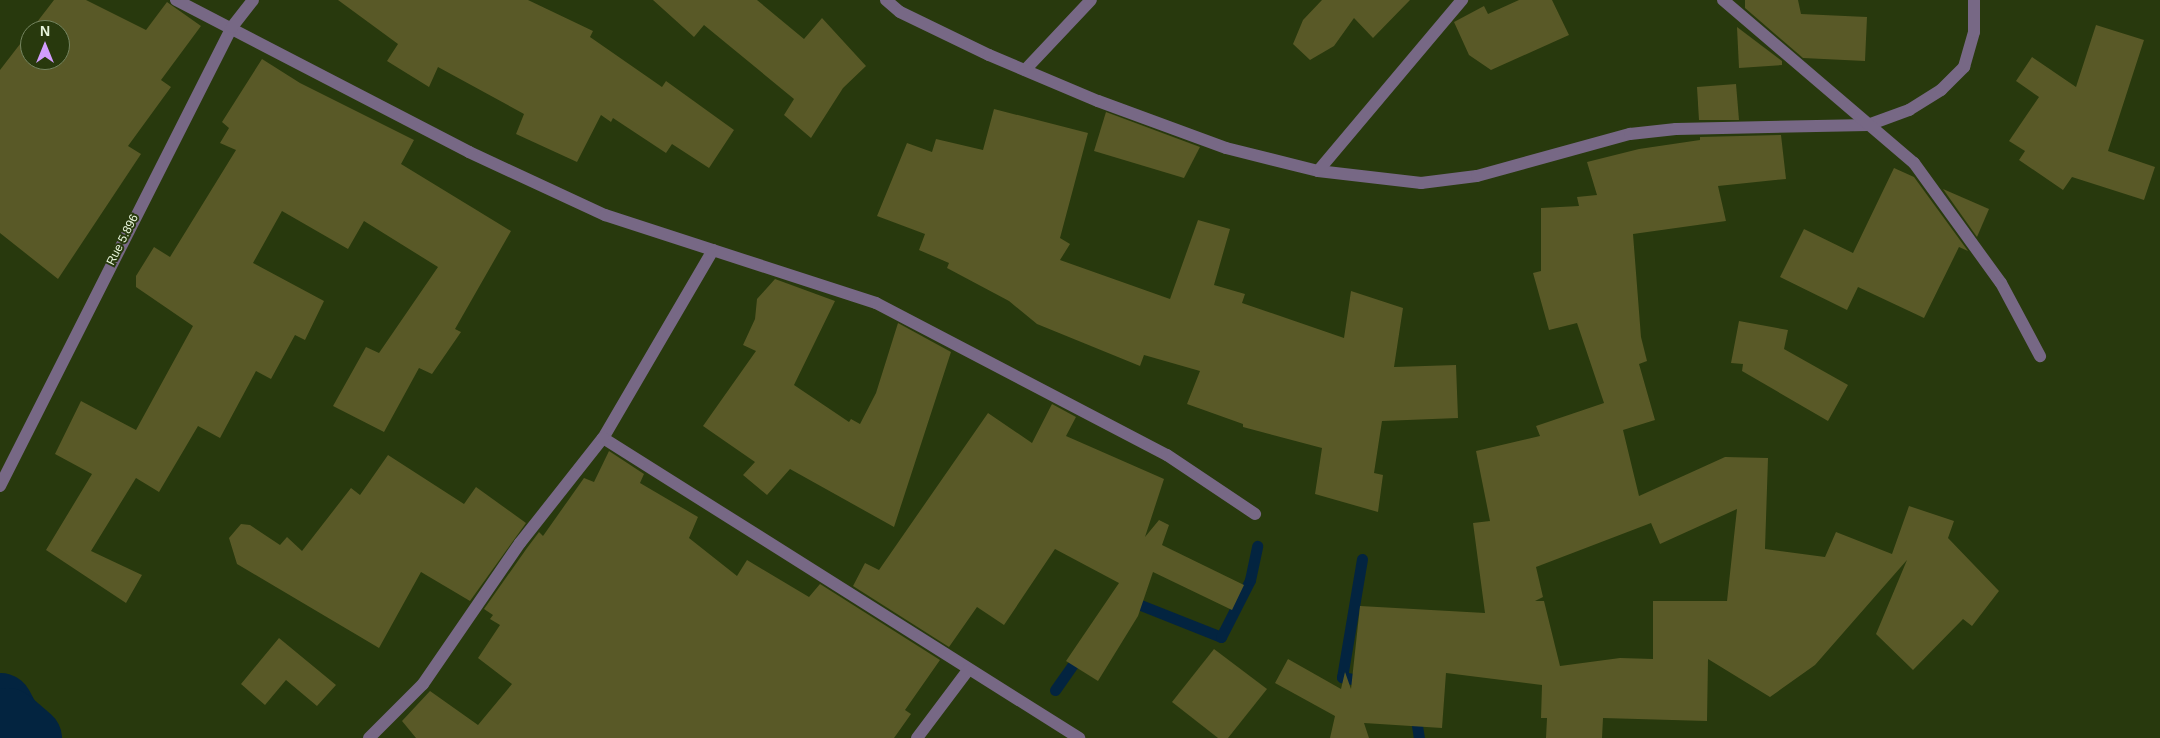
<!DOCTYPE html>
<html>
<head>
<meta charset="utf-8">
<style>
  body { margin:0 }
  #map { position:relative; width:2160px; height:738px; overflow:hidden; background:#28390d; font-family:Helvetica,sans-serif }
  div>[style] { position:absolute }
  .stream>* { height:11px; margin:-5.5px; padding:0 5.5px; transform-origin:5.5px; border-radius:5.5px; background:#032440 }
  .river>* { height:65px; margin:-32.5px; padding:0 32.5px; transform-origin:32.5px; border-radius:32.5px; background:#032440 }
  .building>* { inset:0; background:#595927 }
  .minor>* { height:12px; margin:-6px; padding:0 6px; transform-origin:6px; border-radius:6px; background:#776885 }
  span { translate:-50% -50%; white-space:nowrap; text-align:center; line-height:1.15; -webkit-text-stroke:4px #28390d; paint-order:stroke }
  .street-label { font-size:12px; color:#e7f4db }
  .north { position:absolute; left:20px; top:20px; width:50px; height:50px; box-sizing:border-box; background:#28390d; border:1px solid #74845f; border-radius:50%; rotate:0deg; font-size:14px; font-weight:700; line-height:20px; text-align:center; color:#e7f4db }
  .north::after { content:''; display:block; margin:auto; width:18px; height:22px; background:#d29dfd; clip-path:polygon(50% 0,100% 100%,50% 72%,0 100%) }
</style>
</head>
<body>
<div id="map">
  <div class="stream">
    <i style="left:1362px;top:559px;width:120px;rotate:99.6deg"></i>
    <i style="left:1342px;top:677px;width:25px;rotate:11deg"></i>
    <i style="left:1128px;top:600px;width:100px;rotate:21.7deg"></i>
    <i style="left:1221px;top:637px;width:64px;rotate:-63deg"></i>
    <i style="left:1250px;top:580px;width:35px;rotate:-78deg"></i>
    <i style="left:1055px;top:690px;width:45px;rotate:-54.9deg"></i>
    <i style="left:1415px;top:713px;width:25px;rotate:81deg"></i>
  </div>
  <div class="river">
    <i style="left:0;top:705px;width:17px;rotate:62deg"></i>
    <i style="left:8px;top:720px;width:28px;rotate:41deg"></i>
  </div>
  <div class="building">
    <i style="clip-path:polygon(evenodd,54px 0,86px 0,146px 30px,167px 2px,201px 26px,161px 80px,171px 87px,128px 146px,141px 154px,58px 279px,0 233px,0 70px,54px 0,30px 30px,60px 30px,60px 60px,30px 60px,30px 30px)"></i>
    <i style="clip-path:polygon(338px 0,528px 0,593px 31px,590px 37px,662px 87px,666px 81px,734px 130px,709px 168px,672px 144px,666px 153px,613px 118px,611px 122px,601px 115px,577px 162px,516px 134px,524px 114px,438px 67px,429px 87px,387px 61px,398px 44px)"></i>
    <i style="clip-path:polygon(653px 0,757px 0,804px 39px,822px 18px,866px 66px,843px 88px,811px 138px,784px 115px,794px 99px,704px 25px,694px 37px)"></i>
    <i style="clip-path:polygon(1322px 0,1410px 0,1373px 38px,1354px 18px,1334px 46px,1310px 60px,1293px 44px,1303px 20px)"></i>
    <i style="clip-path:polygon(1519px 0,1552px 0,1569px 35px,1491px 70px,1469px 55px,1454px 22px,1484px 6px,1488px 14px)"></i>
    <i style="clip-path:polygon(1745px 0,1798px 0,1801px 14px,1867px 17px,1865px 61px,1803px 58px,1745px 8px)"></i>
    <i style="clip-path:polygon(2096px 25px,2144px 40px,2108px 151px,2155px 167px,2144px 200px,2072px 177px,2063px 190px,2019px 160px,2025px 151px,2009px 141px,2039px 97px,2016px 81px,2032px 57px,2076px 87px)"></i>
    <i style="clip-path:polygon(1737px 27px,1782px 61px,1782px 65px,1739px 68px)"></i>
    <i style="clip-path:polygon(262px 59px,300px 83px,414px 140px,401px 164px,511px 231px,455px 329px,461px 332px,432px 374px,419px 368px,384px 432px,333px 406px,366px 347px,379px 353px,438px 267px,364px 221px,348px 249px,282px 211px,253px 263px,324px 301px,305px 340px,295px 335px,271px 379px,256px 371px,220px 438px,198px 426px,159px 492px,136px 478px,91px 551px,142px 575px,126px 603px,46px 550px,92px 474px,55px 454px,81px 401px,136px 430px,193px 326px,136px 287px,136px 276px,154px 247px,170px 257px,236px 150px,220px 143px,229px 128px,222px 122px)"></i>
    <i style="clip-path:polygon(1736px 84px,1739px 120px,1699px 120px,1697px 87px)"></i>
    <i style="clip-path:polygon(994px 109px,1088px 133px,1060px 238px,1070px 244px,1060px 260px,1170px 299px,1198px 220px,1230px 229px,1214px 285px,1245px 294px,1242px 303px,1344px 338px,1351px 291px,1403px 308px,1394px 367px,1456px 365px,1458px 418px,1382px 421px,1374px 473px,1383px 475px,1378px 512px,1315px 494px,1322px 448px,1243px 427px,1243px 424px,1187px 404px,1200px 371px,1144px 355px,1140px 366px,1037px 324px,1009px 301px,947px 268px,949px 263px,919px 250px,925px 234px,877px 216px,907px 143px,932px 152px,936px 139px,983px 150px)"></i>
    <i style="clip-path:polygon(1106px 112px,1200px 147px,1184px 178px,1094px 151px)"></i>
    <i style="clip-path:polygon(evenodd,1781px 135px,1786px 179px,1718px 186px,1726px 221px,1633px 234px,1641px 337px,1647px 361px,1639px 364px,1655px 420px,1623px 430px,1639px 496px,1725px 457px,1768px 458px,1765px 549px,1825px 557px,1836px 532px,1892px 554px,1909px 506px,1954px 521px,1948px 538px,1999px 591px,1972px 626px,1963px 619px,1913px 670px,1876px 634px,1907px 560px,1815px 665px,1770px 697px,1708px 659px,1707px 721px,1603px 718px,1602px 738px,1546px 738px,1547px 718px,1541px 718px,1542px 685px,1446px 673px,1442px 728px,1364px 723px,1369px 738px,1330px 738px,1335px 716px,1275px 683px,1288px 659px,1341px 689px,1345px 672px,1351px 689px,1360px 606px,1485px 613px,1473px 523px,1490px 521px,1476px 451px,1540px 436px,1536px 426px,1604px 403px,1577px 323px,1549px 330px,1533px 273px,1541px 271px,1541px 208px,1579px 206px,1577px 197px,1597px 195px,1587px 162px,1639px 149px,1700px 140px,1700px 137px,1781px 135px,1737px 509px,1727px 601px,1653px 601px,1653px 659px,1620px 658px,1560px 666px,1544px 601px,1535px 601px,1543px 597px,1536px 567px,1651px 523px,1660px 544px,1737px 509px)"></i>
    <i style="clip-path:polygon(1894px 168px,1914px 177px,1968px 251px,1959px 247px,1924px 318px,1858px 287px,1847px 310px,1780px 277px,1804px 229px,1853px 253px)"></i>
    <i style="clip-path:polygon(1943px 189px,1989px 209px,1977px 237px)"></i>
    <i style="clip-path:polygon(775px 279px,835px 301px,794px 385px,849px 422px,851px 419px,860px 424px,876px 393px,898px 323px,951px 352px,894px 527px,790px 469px,767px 495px,743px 475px,755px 462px,703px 426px,756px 351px,743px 345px,755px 319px,757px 299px)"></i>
    <i style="clip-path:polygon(1739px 321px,1788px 330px,1784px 349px,1848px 385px,1828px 421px,1742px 371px,1743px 364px,1731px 363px)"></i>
    <i style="clip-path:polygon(1052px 404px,1076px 417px,1066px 436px,1164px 479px,1145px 537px,1159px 520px,1169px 525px,1162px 545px,1244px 585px,1232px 610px,1153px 572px,1138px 616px,1098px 681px,1066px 661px,1119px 583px,1055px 549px,1004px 625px,977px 607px,949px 647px,853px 586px,865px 563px,879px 570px,988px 413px,1032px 443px)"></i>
    <i style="clip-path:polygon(609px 451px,644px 474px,640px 483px,698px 517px,689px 538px,737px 576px,747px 560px,809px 597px,820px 584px,940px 660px,905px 710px,911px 714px,894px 738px,416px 738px,402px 721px,430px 691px,478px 725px,512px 684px,478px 658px,500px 625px,490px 619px,493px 615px,484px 609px,527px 548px,539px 532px,543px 536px,584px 478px,594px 482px)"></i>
    <i style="clip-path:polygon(388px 455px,464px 504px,476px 487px,526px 523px,470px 601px,421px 572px,379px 648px,237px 564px,229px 538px,241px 524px,250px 525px,280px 545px,287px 537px,302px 551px,351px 488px,360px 495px)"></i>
    <i style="clip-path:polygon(279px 638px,336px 685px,317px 706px,286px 680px,265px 705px,241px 684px)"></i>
    <i style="clip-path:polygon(1214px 649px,1267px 689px,1228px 738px,1218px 738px,1172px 702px)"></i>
  </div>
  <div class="minor">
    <i style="left:176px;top:0;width:330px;rotate:27.4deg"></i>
    <i style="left:469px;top:152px;width:150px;rotate:24.9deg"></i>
    <i style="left:605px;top:215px;width:285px;rotate:18deg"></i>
    <i style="left:876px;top:303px;width:328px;rotate:27.6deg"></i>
    <i style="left:1167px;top:455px;width:106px;rotate:33.8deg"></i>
    <i style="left:886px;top:0;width:18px;rotate:41deg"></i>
    <i style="left:900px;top:12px;width:99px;rotate:25.8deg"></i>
    <i style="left:989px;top:55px;width:118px;rotate:22.9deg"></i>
    <i style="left:1098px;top:101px;width:136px;rotate:20.2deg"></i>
    <i style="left:1226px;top:148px;width:95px;rotate:14deg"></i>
    <i style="left:1318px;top:171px;width:104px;rotate:6.6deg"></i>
    <i style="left:1421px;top:183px;width:56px;rotate:-7.1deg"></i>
    <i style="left:1477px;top:176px;width:159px;rotate:-15.4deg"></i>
    <i style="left:1630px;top:134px;width:46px;rotate:-6.2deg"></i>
    <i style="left:1676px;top:129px;width:192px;rotate:-1.2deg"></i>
    <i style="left:1868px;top:125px;width:44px;rotate:-20.1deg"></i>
    <i style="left:1909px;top:110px;width:38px;rotate:-32deg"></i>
    <i style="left:1941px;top:90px;width:33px;rotate:-45deg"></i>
    <i style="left:1964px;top:67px;width:36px;rotate:-74deg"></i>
    <i style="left:1974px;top:32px;width:32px;rotate:-90deg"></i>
    <i style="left:1723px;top:0;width:251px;rotate:40.5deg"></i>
    <i style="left:1914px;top:163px;width:148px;rotate:54.1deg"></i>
    <i style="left:2001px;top:283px;width:83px;rotate:61.9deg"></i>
    <i style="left:1025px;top:70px;width:96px;rotate:-46.7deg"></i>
    <i style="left:1318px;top:171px;width:224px;rotate:-49.9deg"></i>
    <i style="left:713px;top:250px;width:218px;rotate:120.3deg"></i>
    <i style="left:603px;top:438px;width:563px;rotate:32.22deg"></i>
    <i style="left:0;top:486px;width:514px;rotate:-63.19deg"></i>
    <i style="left:232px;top:27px;width:34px;rotate:-52deg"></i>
    <i style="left:369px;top:738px;width:76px;rotate:-45deg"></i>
    <i style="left:423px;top:684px;width:171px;rotate:-55.5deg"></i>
    <i style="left:520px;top:543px;width:134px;rotate:-51.7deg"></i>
    <i style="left:917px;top:738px;width:85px;rotate:-53.1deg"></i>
  </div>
  <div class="street-label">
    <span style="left:123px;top:240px;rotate:-63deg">Rue 5.896</span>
  </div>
  <div class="north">N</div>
</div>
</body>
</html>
